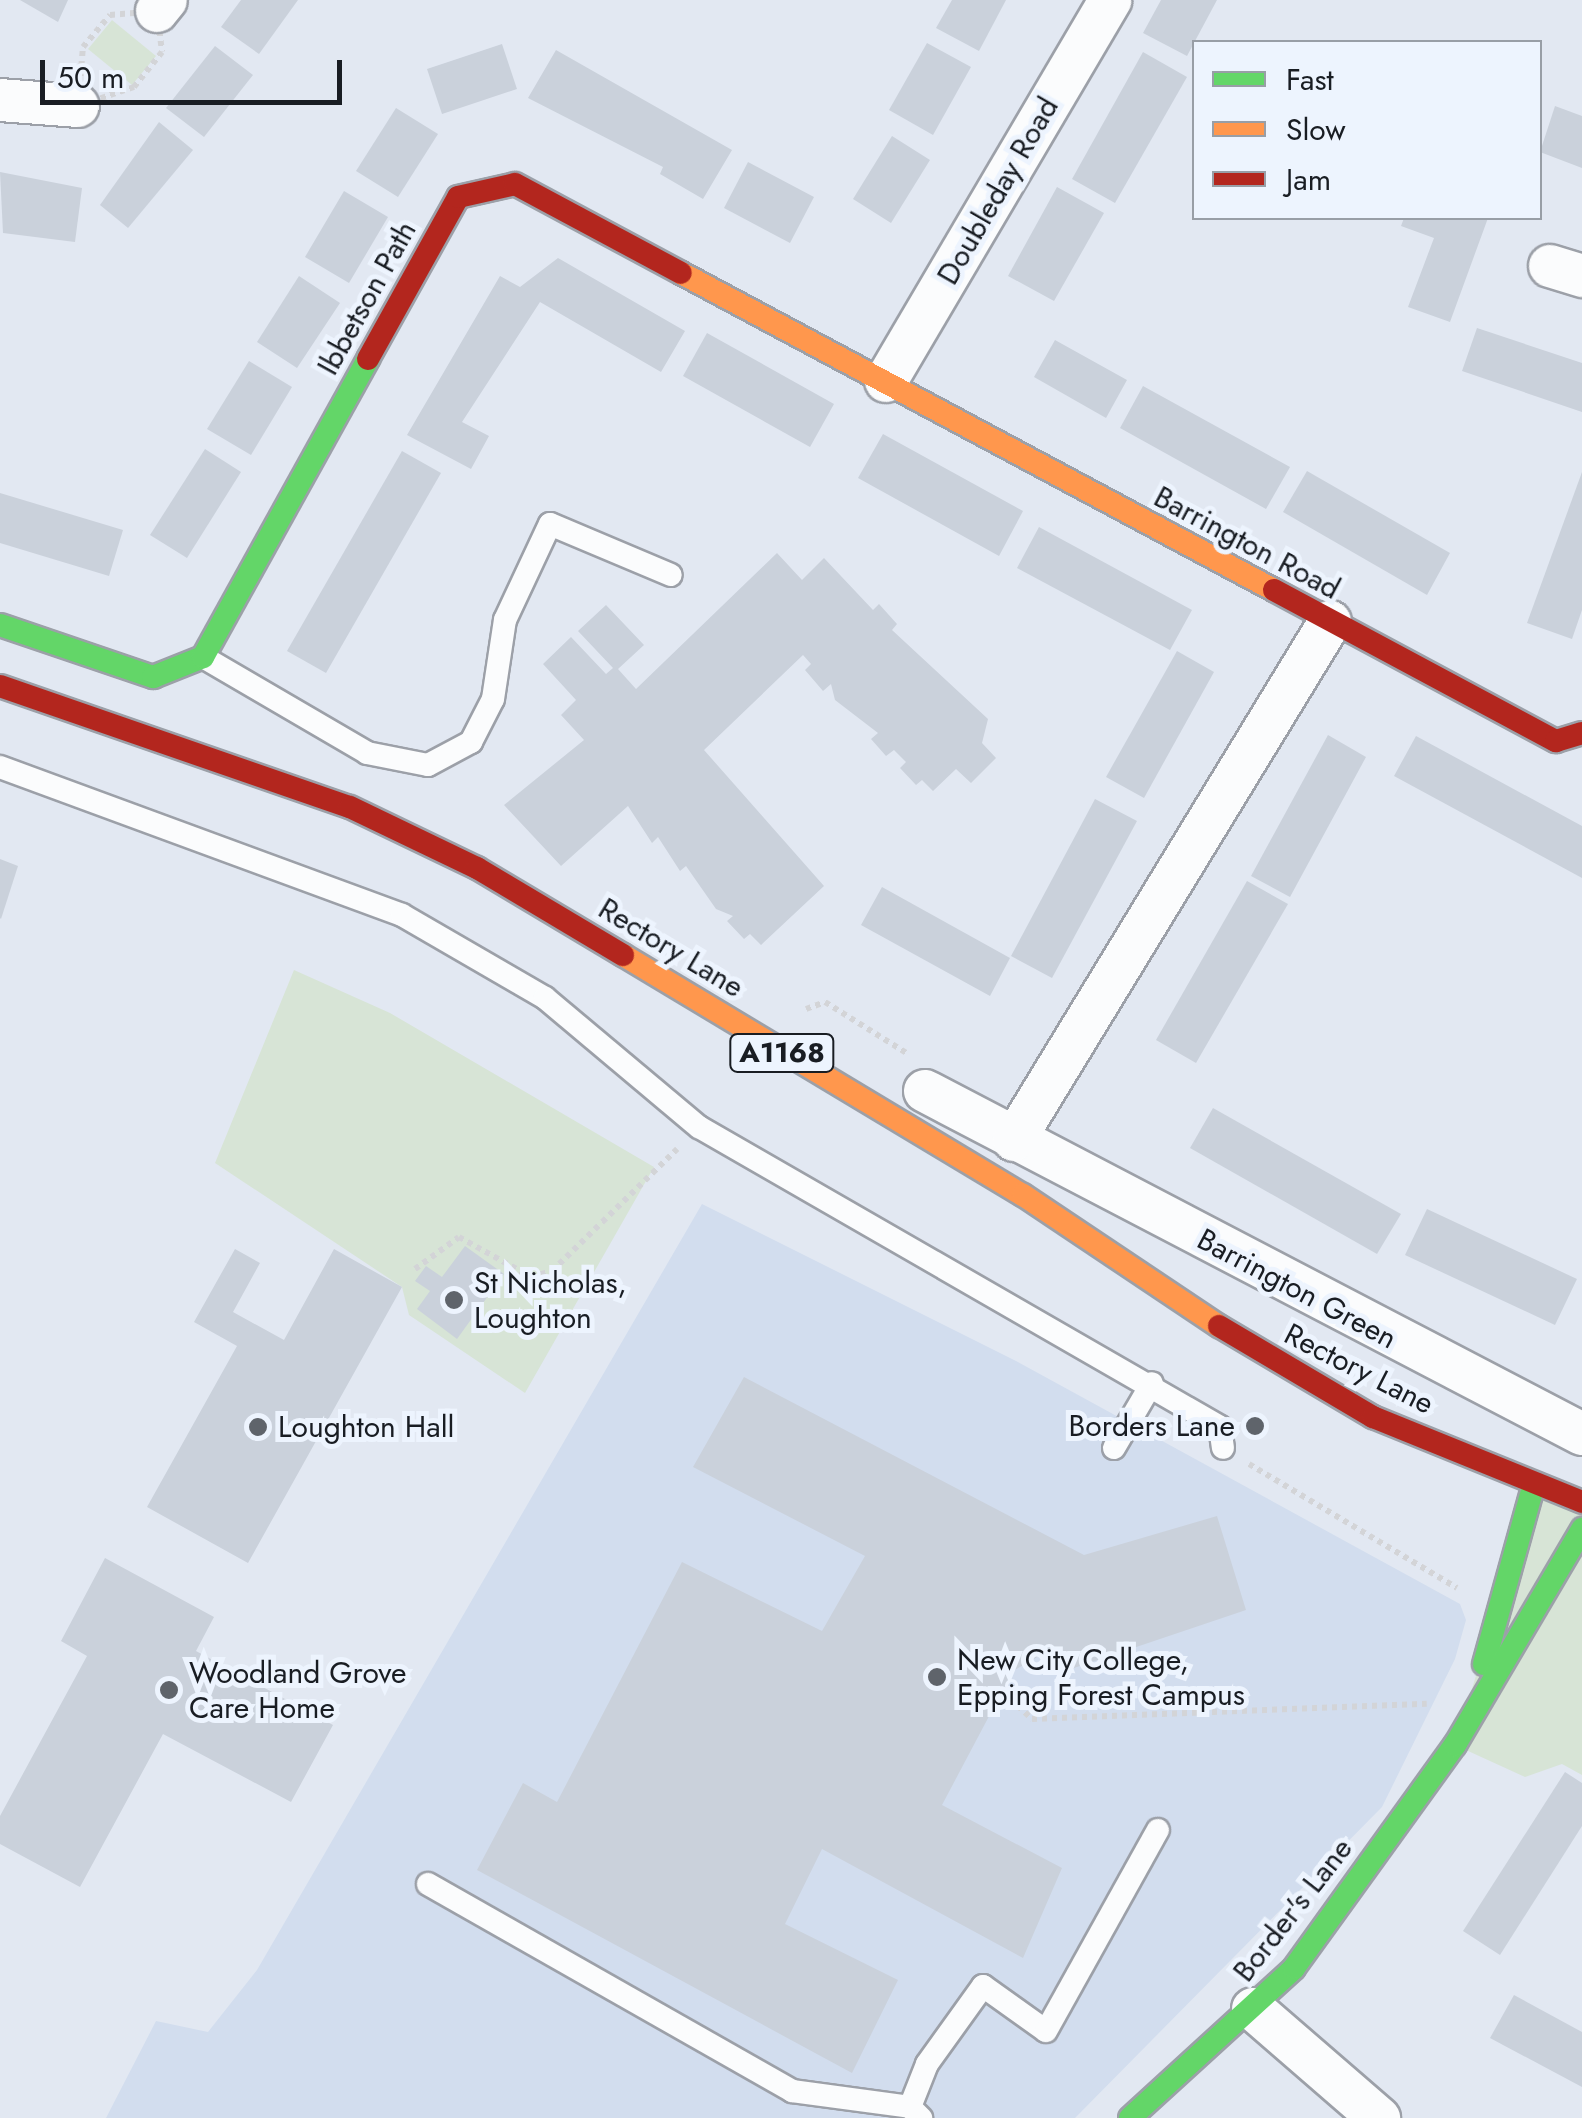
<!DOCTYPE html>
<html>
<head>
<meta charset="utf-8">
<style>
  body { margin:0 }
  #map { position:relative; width:1582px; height:2118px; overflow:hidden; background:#e2e8f2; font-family:Jost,sans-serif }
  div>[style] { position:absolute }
  .built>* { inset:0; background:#d2ddee }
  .green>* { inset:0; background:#d7e4d6 }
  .building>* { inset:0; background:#cad1db }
  .path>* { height:6px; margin-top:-3px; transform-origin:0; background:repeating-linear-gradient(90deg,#d3d4d7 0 5px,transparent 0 10px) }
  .roads { filter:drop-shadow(2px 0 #9ca0a8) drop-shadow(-2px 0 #9ca0a8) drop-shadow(0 2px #9ca0a8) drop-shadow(0 -2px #9ca0a8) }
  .lane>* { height:22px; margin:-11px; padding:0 11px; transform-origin:11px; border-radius:11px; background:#fbfcfd }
  .street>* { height:42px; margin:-21px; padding:0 21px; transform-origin:21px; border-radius:21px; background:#fbfcfd }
  .fast>* { height:22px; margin:-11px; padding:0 11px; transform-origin:11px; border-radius:11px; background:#63d668 }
  .slow>* { height:22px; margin:-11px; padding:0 11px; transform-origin:11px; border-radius:11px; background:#ff974d }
  .jam>* { height:22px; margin:-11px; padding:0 11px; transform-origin:11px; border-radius:11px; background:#b3261e }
  .dots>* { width:28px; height:28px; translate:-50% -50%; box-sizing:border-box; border:5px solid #edf4fe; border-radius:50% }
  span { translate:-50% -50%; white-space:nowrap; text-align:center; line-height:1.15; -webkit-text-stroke:10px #edf4fe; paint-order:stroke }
  .shield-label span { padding:2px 8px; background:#edf4fe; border:2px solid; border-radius:8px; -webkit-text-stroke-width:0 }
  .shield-label { font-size:28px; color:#191d23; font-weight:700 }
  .street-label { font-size:30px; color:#191d23 }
  .poi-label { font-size:30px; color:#191d23 }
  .left { translate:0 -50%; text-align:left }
  .right { translate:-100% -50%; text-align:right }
  .legend { position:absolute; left:1192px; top:40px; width:350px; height:180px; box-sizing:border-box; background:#edf4fe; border:2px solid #989ea6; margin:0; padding:12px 18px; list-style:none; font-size:30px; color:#191d23 }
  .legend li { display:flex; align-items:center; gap:20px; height:50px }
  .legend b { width:50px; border:2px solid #989ea6 }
  .scale { position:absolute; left:40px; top:60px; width:302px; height:45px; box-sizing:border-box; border:5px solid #191d23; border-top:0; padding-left:12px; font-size:30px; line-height:35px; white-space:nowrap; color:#191d23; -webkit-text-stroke:8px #edf4fe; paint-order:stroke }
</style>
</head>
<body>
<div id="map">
  <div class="built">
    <i style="clip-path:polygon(702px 1204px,1016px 1361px,1460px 1604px,1466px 1620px,1455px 1659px,1382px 1807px,1075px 2118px,106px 2118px,156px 2021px,208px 2032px,257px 1970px)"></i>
  </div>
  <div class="green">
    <i style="clip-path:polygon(112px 20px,156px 56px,132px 85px,88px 49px)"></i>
    <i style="clip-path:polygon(294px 970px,390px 1013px,654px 1167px,525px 1393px,409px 1315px,402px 1287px,215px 1163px)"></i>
    <i style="clip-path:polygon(1534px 1484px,1582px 1502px,1582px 1775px,1562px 1764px,1525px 1777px,1455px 1745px)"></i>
  </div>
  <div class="building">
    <i style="clip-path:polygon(20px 0,68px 0,58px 22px)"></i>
    <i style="clip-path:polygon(241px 0,298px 0,259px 54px,221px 27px)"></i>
    <i style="clip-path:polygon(952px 0,1006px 0,979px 51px,936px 28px)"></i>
    <i style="clip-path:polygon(1161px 0,1217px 0,1187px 56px,1143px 33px)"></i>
    <i style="clip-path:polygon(927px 43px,971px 67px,933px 135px,889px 110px)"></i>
    <i style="clip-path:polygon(502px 44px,517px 89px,442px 114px,427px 69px)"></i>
    <i style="clip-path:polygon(215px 46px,253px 75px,204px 137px,166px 108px)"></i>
    <i style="clip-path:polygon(556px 50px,732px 150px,703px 199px,660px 174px,663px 167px,528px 98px)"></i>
    <i style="clip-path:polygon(1143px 52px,1187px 77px,1115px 203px,1072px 179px)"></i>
    <i style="clip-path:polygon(1555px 106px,1582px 116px,1582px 168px,1540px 152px)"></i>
    <i style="clip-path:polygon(396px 108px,438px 134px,398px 197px,356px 171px)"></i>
    <i style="clip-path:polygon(159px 122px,193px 150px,128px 228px,100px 205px)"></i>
    <i style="clip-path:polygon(892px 136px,930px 160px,891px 223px,853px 199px)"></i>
    <i style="clip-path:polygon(748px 162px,814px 197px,790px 243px,724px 208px)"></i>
    <i style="clip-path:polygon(0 172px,82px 188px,75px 242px,3px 233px)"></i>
    <i style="clip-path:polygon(1057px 187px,1104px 213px,1054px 301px,1008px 276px)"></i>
    <i style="clip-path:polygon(344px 191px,388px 217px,349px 283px,305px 257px)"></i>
    <i style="clip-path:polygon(1404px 218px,1488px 218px,1450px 322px,1408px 307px,1434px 238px,1401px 226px)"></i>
    <i style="clip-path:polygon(558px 258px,685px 331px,661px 372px,540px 302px,462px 422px,489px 436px,471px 469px,407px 435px,500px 276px,520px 287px)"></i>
    <i style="clip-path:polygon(299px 276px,340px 303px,297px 368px,257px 342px)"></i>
    <i style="clip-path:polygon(1477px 328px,1582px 363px,1582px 412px,1462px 371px)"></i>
    <i style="clip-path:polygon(707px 333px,834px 404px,810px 447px,683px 376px)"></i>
    <i style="clip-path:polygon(1055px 340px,1127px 380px,1106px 418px,1034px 377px)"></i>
    <i style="clip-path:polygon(249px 361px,292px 387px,251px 455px,207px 429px)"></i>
    <i style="clip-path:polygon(1143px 386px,1290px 467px,1266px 509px,1120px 428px)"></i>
    <i style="clip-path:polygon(883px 434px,1023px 511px,999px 556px,858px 478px)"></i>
    <i style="clip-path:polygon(205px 449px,241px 472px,187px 558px,150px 535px)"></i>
    <i style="clip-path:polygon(402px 451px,441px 473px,326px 673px,287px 651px)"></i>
    <i style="clip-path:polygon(1307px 471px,1450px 553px,1427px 595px,1283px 512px)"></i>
    <i style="clip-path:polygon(1582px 472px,1582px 610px,1572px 639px,1527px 623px)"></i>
    <i style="clip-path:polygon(0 493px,123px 530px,109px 576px,0 543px)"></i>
    <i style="clip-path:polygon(1039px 527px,1192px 610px,1170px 650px,1017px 568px)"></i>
    <i style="clip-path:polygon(777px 553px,802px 580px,824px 558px,873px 610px,879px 604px,897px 624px,892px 630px,988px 719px,982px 743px,996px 758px,971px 783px,956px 769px,933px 791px,922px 780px,916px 785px,900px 768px,906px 762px,894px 750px,886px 756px,871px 739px,878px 733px,835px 700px,831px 684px,823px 691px,805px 670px,811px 664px,803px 655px,704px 750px,824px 886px,761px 945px,750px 934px,744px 939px,727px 921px,733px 916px,716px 909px,686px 866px,680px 871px,658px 837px,652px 843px,628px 806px,561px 866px,504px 805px,584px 740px,561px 715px,576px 700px,543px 664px,571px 637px,606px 674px,613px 668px,578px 631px,606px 605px,644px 645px,618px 669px,636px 689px)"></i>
    <i style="clip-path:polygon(1177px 651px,1214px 672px,1144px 798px,1106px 777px)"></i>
    <i style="clip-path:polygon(1328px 735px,1366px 757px,1290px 897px,1251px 876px)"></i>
    <i style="clip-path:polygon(1416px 736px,1582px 826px,1582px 878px,1394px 776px)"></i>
    <i style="clip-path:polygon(1095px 799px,1137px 821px,1052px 978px,1011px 956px)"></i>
    <i style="clip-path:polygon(0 859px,18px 866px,1px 919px,0 918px)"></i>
    <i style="clip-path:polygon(1247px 881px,1288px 904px,1196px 1063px,1156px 1040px)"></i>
    <i style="clip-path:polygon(882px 887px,1010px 958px,990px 996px,861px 925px)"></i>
    <i style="clip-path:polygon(1213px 1108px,1401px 1214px,1377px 1254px,1190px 1148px)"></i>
    <i style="clip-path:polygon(1427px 1209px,1577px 1279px,1555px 1325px,1405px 1255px)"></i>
    <i style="clip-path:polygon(465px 1246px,504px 1274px,457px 1339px,417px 1309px,430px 1291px,415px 1281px,426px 1266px,442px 1277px)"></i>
    <i style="clip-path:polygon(235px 1249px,260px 1263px,233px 1312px,284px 1340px,334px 1249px,402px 1287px,248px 1563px,147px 1507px,237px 1346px,194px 1322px)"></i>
    <i style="clip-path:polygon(744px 1377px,1084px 1555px,1217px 1516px,1246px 1610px,1071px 1669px,1039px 1656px,1013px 1671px,942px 1805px,1062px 1868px,1023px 1958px,822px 1849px,785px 1924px,898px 1980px,852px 2073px,477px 1870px,523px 1783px,557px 1802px,682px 1562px,822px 1631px,865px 1556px,693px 1467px)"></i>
    <i style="clip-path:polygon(105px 1558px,214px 1617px,196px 1651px,333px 1725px,291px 1802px,163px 1734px,80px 1887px,0 1844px,0 1816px,87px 1656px,61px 1641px)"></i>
    <i style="clip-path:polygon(1565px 1772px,1582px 1783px,1582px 1826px,1500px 1955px,1463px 1931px)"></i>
    <i style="clip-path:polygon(1514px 1995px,1582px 2032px,1582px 2087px,1490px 2038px)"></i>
  </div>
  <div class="path">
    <i style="left:157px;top:11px;width:41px;rotate:83deg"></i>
    <i style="left:162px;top:52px;width:45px;rotate:128.7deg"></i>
    <i style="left:134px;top:87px;width:59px;rotate:161.3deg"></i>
    <i style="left:78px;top:106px;width:59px;rotate:-85.2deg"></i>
    <i style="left:83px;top:47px;width:42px;rotate:-49.8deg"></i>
    <i style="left:110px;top:15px;width:47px;rotate:-4.9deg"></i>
    <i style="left:806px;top:1009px;width:20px;rotate:-20deg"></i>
    <i style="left:825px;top:1002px;width:98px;rotate:32.1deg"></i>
    <i style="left:415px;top:1269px;width:54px;rotate:-36deg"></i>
    <i style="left:459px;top:1237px;width:82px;rotate:29.1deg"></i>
    <i style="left:531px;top:1277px;width:22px;rotate:-16deg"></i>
    <i style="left:552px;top:1271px;width:175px;rotate:-44.3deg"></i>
    <i style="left:1249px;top:1464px;width:242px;rotate:30.8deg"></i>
    <i style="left:1003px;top:1692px;width:40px;rotate:43deg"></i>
    <i style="left:1032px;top:1719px;width:395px;rotate:-2.2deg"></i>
  </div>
  <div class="roads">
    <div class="lane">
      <i style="left:203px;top:657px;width:190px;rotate:30.3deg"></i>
      <i style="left:367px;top:753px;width:62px;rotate:11.1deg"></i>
      <i style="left:428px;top:765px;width:49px;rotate:-28.1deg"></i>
      <i style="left:471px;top:742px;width:48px;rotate:-62.9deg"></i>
      <i style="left:493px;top:699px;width:80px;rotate:-81.4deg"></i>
      <i style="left:505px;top:620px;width:106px;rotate:-64.9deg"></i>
      <i style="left:550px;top:524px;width:131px;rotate:22.9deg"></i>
      <i style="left:0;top:767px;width:428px;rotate:20.2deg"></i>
      <i style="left:402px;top:915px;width:165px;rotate:30.1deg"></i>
      <i style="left:545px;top:998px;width:201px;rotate:40deg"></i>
      <i style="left:699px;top:1127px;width:601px;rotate:29.93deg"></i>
      <i style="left:1220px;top:1427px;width:21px;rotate:82deg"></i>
      <i style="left:1114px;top:1448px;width:75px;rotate:-59.7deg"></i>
      <i style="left:428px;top:1884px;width:419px;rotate:29.6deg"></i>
      <i style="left:792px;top:2091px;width:119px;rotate:7.7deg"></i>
      <i style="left:910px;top:2107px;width:16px;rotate:45deg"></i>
      <i style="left:910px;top:2107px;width:46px;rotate:-68.4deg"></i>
      <i style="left:927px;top:2064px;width:96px;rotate:-54.3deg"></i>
      <i style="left:983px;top:1986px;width:77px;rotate:35.5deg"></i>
      <i style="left:1046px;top:2031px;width:230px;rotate:-60.9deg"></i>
    </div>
    <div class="street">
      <i style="left:157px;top:11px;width:14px;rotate:-51deg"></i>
      <i style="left:0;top:100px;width:78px;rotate:4.4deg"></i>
      <i style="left:1550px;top:266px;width:34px;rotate:17deg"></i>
      <i style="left:886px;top:381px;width:442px;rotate:-59.5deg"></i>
      <i style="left:925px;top:1091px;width:741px;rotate:27.57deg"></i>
      <i style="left:1014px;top:1140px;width:607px;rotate:-58.62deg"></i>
      <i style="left:1253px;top:2009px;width:167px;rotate:40.9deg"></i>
    </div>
    <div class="fast">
      <i style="left:0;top:625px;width:162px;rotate:18.8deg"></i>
      <i style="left:153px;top:677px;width:54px;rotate:-21.8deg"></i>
      <i style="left:203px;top:657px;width:341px;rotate:-61deg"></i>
      <i style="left:1484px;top:1664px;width:187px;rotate:-74.5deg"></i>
      <i style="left:1130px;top:2118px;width:222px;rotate:-42.4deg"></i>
      <i style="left:1294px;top:1968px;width:275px;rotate:-54.2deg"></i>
      <i style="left:1455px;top:1745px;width:251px;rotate:-59.5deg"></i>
    </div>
    <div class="slow">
      <i style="left:681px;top:273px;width:672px;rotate:28.13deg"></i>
      <i style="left:623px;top:955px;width:466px;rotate:31deg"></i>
      <i style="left:1023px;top:1195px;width:236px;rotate:33.8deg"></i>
    </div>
    <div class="jam">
      <i style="left:368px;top:359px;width:185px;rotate:-60.9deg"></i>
      <i style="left:458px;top:197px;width:58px;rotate:-12.8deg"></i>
      <i style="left:515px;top:184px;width:188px;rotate:28.2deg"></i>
      <i style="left:1274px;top:590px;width:320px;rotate:28.2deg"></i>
      <i style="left:1556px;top:741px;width:27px;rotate:-17deg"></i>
      <i style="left:0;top:686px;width:370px;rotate:19.1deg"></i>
      <i style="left:350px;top:807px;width:141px;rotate:25.7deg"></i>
      <i style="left:477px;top:868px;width:170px;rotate:30.8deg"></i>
      <i style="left:1219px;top:1326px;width:179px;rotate:30.6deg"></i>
      <i style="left:1373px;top:1417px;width:226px;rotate:22.1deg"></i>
    </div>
  </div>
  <div class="dots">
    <i style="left:454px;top:1300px;background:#5f646b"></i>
    <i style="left:1255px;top:1426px;background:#5f646b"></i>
    <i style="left:258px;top:1427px;background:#5f646b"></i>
    <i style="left:937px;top:1677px;background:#5f646b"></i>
    <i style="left:169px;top:1690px;background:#5f646b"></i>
  </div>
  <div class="shield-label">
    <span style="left:782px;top:1053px">A1168</span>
  </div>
  <div class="street-label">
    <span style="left:998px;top:191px;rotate:-60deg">Doubleday Road</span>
    <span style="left:367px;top:298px;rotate:-61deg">Ibbetson Path</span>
    <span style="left:1247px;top:543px;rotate:28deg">Barrington Road</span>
    <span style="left:671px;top:948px;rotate:31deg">Rectory Lane</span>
    <span style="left:1297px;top:1289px;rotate:28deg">Barrington Green</span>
    <span style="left:1359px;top:1369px;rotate:27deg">Rectory Lane</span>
    <span style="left:1293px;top:1910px;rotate:-52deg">Border's Lane</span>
  </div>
  <div class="poi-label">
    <span class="left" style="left:474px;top:1300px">St Nicholas,<br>Loughton</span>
    <span class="right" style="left:1235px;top:1426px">Borders Lane</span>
    <span class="left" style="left:278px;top:1427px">Loughton Hall</span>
    <span class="left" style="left:957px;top:1677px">New City College,<br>Epping Forest Campus</span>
    <span class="left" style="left:189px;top:1690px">Woodland Grove<br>Care Home</span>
  </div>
  <ul class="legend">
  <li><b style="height:12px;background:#63d668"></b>Fast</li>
  <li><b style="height:12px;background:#ff974d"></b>Slow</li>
  <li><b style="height:12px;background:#b3261e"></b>Jam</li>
  </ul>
  <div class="scale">50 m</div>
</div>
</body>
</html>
